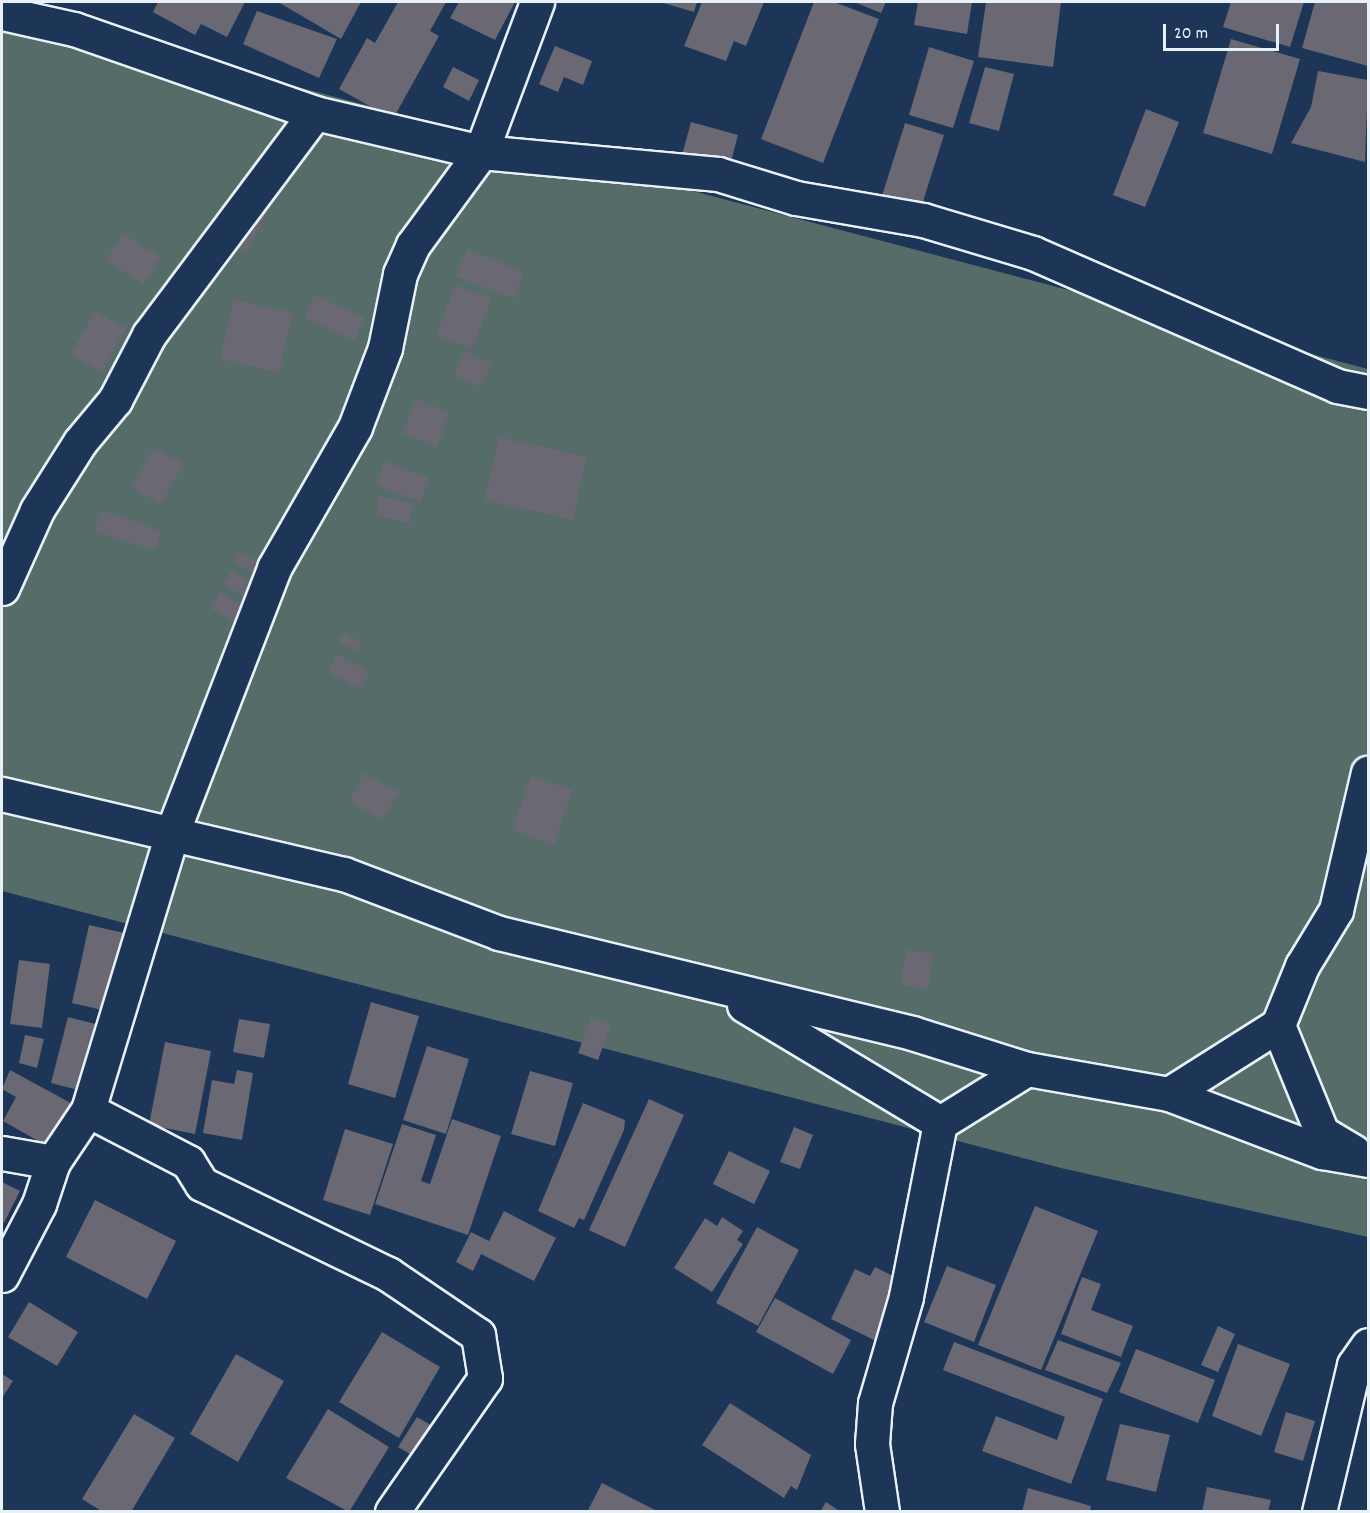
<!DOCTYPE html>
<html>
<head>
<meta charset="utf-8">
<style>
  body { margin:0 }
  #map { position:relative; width:1370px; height:1513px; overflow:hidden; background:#1d3557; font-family:Dekko,sans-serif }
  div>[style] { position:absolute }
  .green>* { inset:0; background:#566c68 }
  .building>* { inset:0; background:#696873 }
  .roads { filter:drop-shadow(2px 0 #e8f1f8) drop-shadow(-2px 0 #e8f1f8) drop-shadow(0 2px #e8f1f8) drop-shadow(0 -2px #e8f1f8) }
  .minor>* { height:33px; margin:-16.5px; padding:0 16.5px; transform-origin:16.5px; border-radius:16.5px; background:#1d3557 }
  span { translate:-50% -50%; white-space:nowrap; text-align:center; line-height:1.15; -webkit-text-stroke:5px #1d3557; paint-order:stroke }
  .frame { position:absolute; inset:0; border:3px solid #e8f1f8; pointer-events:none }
  .scale { position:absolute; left:1163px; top:24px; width:116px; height:27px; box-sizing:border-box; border:3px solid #e8f1f8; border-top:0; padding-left:8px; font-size:18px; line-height:21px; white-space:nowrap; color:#e8f1f8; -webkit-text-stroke:4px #1d3557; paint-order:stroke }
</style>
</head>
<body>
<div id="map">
  <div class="green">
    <i style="clip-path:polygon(2px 9px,1368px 369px,1368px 1237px,1061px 1168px,2px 891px)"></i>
  </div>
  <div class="building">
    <i style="clip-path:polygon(158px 2px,245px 2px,227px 37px,201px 24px,195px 35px,153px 12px)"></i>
    <i style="clip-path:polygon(278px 2px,361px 2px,341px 39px)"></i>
    <i style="clip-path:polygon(398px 2px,446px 2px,430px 31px,439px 36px,393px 119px,339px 89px,367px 38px,375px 43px)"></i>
    <i style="clip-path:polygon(459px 2px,515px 2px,495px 40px,450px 18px)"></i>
    <i style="clip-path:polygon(660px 2px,697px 2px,694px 12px)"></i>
    <i style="clip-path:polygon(702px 2px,764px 2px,746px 46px,734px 41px,726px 61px,684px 46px)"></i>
    <i style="clip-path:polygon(814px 2px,834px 2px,879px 19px,823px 163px,761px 139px)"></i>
    <i style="clip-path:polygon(854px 2px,886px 2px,881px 13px)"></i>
    <i style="clip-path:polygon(918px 2px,972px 2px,967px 34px,914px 25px)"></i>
    <i style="clip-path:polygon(986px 2px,1061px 2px,1053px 67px,978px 57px)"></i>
    <i style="clip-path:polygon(1231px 2px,1304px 2px,1290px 47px,1223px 27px)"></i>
    <i style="clip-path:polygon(1315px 2px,1368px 2px,1368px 66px,1302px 48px)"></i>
    <i style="clip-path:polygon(257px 11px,337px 39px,319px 78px,243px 44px)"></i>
    <i style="clip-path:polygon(1231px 39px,1300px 59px,1272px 154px,1203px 133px)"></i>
    <i style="clip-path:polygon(555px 46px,592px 61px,583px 85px,564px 77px,558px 92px,539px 84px)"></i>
    <i style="clip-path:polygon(929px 47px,974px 61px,953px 128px,909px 115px)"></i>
    <i style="clip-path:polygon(453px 67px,479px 80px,469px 101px,443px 87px)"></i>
    <i style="clip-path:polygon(985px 67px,1014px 74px,999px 131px,969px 123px)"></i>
    <i style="clip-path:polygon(1318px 71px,1368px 80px,1365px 162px,1291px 143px,1311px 107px)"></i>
    <i style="clip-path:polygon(1146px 109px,1179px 122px,1145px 207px,1113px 195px)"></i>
    <i style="clip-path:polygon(691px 122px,738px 135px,729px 169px,682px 155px)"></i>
    <i style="clip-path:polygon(905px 123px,944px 135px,920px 211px,881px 199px)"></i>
    <i style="clip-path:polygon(247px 206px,266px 216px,247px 252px,229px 242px)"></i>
    <i style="clip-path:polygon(122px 233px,160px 256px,144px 284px,106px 261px)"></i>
    <i style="clip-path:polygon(467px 249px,524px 272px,514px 299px,456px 277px)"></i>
    <i style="clip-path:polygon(455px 284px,492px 298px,472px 349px,436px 336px)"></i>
    <i style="clip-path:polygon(314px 295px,364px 318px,354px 341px,304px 318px)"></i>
    <i style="clip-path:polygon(234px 299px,293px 313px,279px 373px,220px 359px)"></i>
    <i style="clip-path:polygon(95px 311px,126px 328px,102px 372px,70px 354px)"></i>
    <i style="clip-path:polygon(465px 351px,492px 364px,481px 387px,454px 375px)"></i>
    <i style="clip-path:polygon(417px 399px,450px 413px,437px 447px,402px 433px)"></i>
    <i style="clip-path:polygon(499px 437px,587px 457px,573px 520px,485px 500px)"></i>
    <i style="clip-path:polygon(154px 447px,184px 463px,161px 504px,132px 488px)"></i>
    <i style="clip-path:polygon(385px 461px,430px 478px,420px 502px,376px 485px)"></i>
    <i style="clip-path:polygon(379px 495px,413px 504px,410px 524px,376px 515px)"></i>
    <i style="clip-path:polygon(101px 510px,162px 531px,155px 551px,94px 531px)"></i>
    <i style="clip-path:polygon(239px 551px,262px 563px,256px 574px,233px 562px)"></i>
    <i style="clip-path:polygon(231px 571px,258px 586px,250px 600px,223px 585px)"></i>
    <i style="clip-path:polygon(220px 592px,248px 608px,238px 624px,211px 609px)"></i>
    <i style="clip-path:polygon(344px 632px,362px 643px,357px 652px,338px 642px)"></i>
    <i style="clip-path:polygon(337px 654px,370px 672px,361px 690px,328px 672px)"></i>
    <i style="clip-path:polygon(364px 773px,399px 792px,383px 820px,349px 801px)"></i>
    <i style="clip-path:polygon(531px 776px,572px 790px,554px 845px,512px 830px)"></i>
    <i style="clip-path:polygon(89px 925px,133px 935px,115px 1013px,72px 1003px)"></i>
    <i style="clip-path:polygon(906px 950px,933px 954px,928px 989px,901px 985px)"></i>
    <i style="clip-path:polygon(19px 960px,50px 964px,42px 1028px,10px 1024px)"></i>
    <i style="clip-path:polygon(371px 1002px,419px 1016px,395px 1098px,348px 1084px)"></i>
    <i style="clip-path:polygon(68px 1017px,107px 1027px,90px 1093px,51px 1083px)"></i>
    <i style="clip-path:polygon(591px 1017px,611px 1024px,598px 1060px,578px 1053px)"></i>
    <i style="clip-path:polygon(239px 1019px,270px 1024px,264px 1058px,233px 1052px)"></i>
    <i style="clip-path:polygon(25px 1035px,44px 1039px,37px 1068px,19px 1063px)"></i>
    <i style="clip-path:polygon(165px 1042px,211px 1051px,195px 1134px,149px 1125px)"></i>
    <i style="clip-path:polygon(427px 1046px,469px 1059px,446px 1134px,403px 1120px)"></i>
    <i style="clip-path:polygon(10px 1070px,78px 1107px,54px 1150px,3px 1121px,16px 1097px,2px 1089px)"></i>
    <i style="clip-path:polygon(237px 1070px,253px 1073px,242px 1140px,203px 1133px,212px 1080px,234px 1084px)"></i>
    <i style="clip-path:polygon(530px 1071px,573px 1083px,555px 1146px,511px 1134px)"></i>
    <i style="clip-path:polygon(649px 1099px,684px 1115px,625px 1247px,589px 1230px)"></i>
    <i style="clip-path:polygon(583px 1103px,625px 1120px,624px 1130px,584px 1220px,579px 1218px,574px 1228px,538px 1211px)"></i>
    <i style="clip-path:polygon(452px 1119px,501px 1136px,468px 1235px,375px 1204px,402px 1124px,436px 1135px,421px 1181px,430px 1184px)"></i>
    <i style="clip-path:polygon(794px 1127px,813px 1135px,800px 1169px,780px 1162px)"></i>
    <i style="clip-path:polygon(345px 1129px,393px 1144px,370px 1215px,323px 1200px)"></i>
    <i style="clip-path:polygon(729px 1151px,770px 1171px,754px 1204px,713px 1184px)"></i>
    <i style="clip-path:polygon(2px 1182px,20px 1191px,4px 1223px,2px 1221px)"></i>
    <i style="clip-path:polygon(95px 1200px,176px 1241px,147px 1299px,66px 1257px)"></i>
    <i style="clip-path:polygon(1035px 1206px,1098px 1231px,1041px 1370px,978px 1345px)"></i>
    <i style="clip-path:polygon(504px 1211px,556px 1238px,534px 1281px,481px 1254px,473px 1271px,456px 1262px,471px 1232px,489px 1241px)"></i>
    <i style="clip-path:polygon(722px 1217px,743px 1231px,737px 1240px,743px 1244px,712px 1292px,674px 1268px,705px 1218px,717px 1226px)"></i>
    <i style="clip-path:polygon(757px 1227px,799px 1250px,758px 1326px,716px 1303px)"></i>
    <i style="clip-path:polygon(947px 1266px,996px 1285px,974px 1342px,924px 1322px)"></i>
    <i style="clip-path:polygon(875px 1267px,905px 1282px,876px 1341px,831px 1319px,855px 1269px,870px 1276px)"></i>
    <i style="clip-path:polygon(1082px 1277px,1101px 1284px,1091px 1310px,1133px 1326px,1121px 1357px,1061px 1334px)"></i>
    <i style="clip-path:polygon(775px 1298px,851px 1340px,833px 1374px,756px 1332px)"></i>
    <i style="clip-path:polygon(29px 1302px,78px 1332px,57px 1366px,8px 1337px)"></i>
    <i style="clip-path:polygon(1218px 1326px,1235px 1334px,1218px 1372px,1201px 1365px)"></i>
    <i style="clip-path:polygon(382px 1332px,440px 1367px,399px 1438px,339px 1402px)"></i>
    <i style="clip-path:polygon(1058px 1340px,1121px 1363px,1107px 1393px,1045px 1370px)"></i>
    <i style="clip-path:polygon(954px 1342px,1103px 1399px,1071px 1484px,982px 1451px,996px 1416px,1057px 1440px,1065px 1417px,943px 1370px)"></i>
    <i style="clip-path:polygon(1238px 1344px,1290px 1364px,1261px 1436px,1212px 1416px)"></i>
    <i style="clip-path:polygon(1136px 1349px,1215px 1380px,1198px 1423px,1119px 1392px)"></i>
    <i style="clip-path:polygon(236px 1354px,284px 1381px,238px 1462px,190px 1434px)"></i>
    <i style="clip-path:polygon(2px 1374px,13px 1381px,2px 1398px)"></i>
    <i style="clip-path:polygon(730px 1403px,811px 1455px,797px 1490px,791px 1486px,784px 1498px,702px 1445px)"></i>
    <i style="clip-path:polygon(328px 1409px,389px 1447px,349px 1512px,286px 1478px)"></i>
    <i style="clip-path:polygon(1286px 1412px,1315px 1421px,1303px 1461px,1274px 1452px)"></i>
    <i style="clip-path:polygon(134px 1414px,175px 1438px,131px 1512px,103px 1512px,82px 1499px)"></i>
    <i style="clip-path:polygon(417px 1417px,441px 1431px,422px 1461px,398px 1447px)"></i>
    <i style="clip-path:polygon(1120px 1424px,1170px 1435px,1156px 1492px,1106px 1480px)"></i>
    <i style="clip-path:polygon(602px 1483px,659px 1512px,587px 1512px)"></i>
    <i style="clip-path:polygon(1207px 1487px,1271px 1500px,1268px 1512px,1202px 1512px)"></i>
    <i style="clip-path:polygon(1028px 1488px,1091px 1506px,1090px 1512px,1022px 1512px)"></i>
    <i style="clip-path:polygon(826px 1502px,841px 1512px,820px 1512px)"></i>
  </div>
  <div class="roads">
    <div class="minor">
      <i style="left:2px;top:13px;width:74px;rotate:12.5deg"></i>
      <i style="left:74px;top:29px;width:255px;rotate:19.2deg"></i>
      <i style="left:315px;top:113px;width:171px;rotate:13.2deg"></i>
      <i style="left:481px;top:152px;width:238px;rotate:5.3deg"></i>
      <i style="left:718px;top:174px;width:82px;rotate:17.1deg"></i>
      <i style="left:796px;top:198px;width:129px;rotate:9.8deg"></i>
      <i style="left:923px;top:220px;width:115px;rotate:16.7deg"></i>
      <i style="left:1033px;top:253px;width:332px;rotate:23.6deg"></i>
      <i style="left:1337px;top:386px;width:32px;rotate:11deg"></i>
      <i style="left:2px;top:588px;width:85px;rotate:-65.8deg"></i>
      <i style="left:37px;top:510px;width:80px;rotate:-57.7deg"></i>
      <i style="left:80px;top:442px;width:55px;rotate:-50.2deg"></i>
      <i style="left:115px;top:400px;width:73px;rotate:-62.4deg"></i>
      <i style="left:149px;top:335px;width:277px;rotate:-53.2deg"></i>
      <i style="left:2px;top:794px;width:351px;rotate:13.2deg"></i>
      <i style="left:344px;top:874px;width:166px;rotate:20.8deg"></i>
      <i style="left:499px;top:933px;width:425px;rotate:13.6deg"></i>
      <i style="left:912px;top:1033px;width:121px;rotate:17.4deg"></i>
      <i style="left:1027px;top:1069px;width:144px;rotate:10deg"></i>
      <i style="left:1169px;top:1094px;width:164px;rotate:20.8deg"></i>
      <i style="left:1322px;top:1152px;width:47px;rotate:9.9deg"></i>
      <i style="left:744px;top:1005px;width:229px;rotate:31deg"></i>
      <i style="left:940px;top:1123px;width:177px;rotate:101.1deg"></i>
      <i style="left:906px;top:1297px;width:110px;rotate:106.3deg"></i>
      <i style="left:875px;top:1403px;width:41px;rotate:94.2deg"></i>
      <i style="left:872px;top:1444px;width:69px;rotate:81.6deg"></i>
      <i style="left:1169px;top:1094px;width:129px;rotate:-32.3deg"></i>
      <i style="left:88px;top:1110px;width:113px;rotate:27.5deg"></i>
      <i style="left:188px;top:1162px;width:26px;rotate:58deg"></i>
      <i style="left:202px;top:1184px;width:207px;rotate:25.8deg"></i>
      <i style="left:388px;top:1274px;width:109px;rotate:34.1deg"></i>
      <i style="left:478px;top:1335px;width:44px;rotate:80.8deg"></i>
      <i style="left:485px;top:1378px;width:163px;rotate:124.8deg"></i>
      <i style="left:940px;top:1123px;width:102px;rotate:-31.8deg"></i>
      <i style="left:1354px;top:1152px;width:37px;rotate:-149deg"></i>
      <i style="left:1322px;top:1133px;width:117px;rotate:-112.2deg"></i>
      <i style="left:1278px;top:1025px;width:64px;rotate:-67.9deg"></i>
      <i style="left:1302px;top:966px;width:66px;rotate:-58.7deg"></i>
      <i style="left:1336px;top:910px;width:141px;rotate:-76.9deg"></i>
      <i style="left:2px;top:1153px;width:52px;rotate:10deg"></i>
      <i style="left:2px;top:1275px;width:80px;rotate:-62.5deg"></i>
      <i style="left:39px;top:1204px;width:44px;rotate:-71.6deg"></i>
      <i style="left:53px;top:1162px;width:63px;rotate:-56.1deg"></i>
      <i style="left:88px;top:1110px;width:289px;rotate:-73.1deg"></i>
      <i style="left:172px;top:833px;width:284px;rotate:-68.9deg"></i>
      <i style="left:274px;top:568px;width:163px;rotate:-60.1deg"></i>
      <i style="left:355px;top:427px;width:85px;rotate:-69.2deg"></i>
      <i style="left:385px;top:348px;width:76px;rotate:-78.5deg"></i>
      <i style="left:400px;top:274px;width:32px;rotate:-66deg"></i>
      <i style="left:413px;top:245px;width:115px;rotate:-53.8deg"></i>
      <i style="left:481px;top:152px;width:160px;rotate:-69.5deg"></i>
      <i style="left:1319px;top:1512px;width:151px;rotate:-76.6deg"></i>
      <i style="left:1354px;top:1365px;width:24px;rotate:-55deg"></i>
    </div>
  </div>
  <div class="frame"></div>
  <div class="scale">20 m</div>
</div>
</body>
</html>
